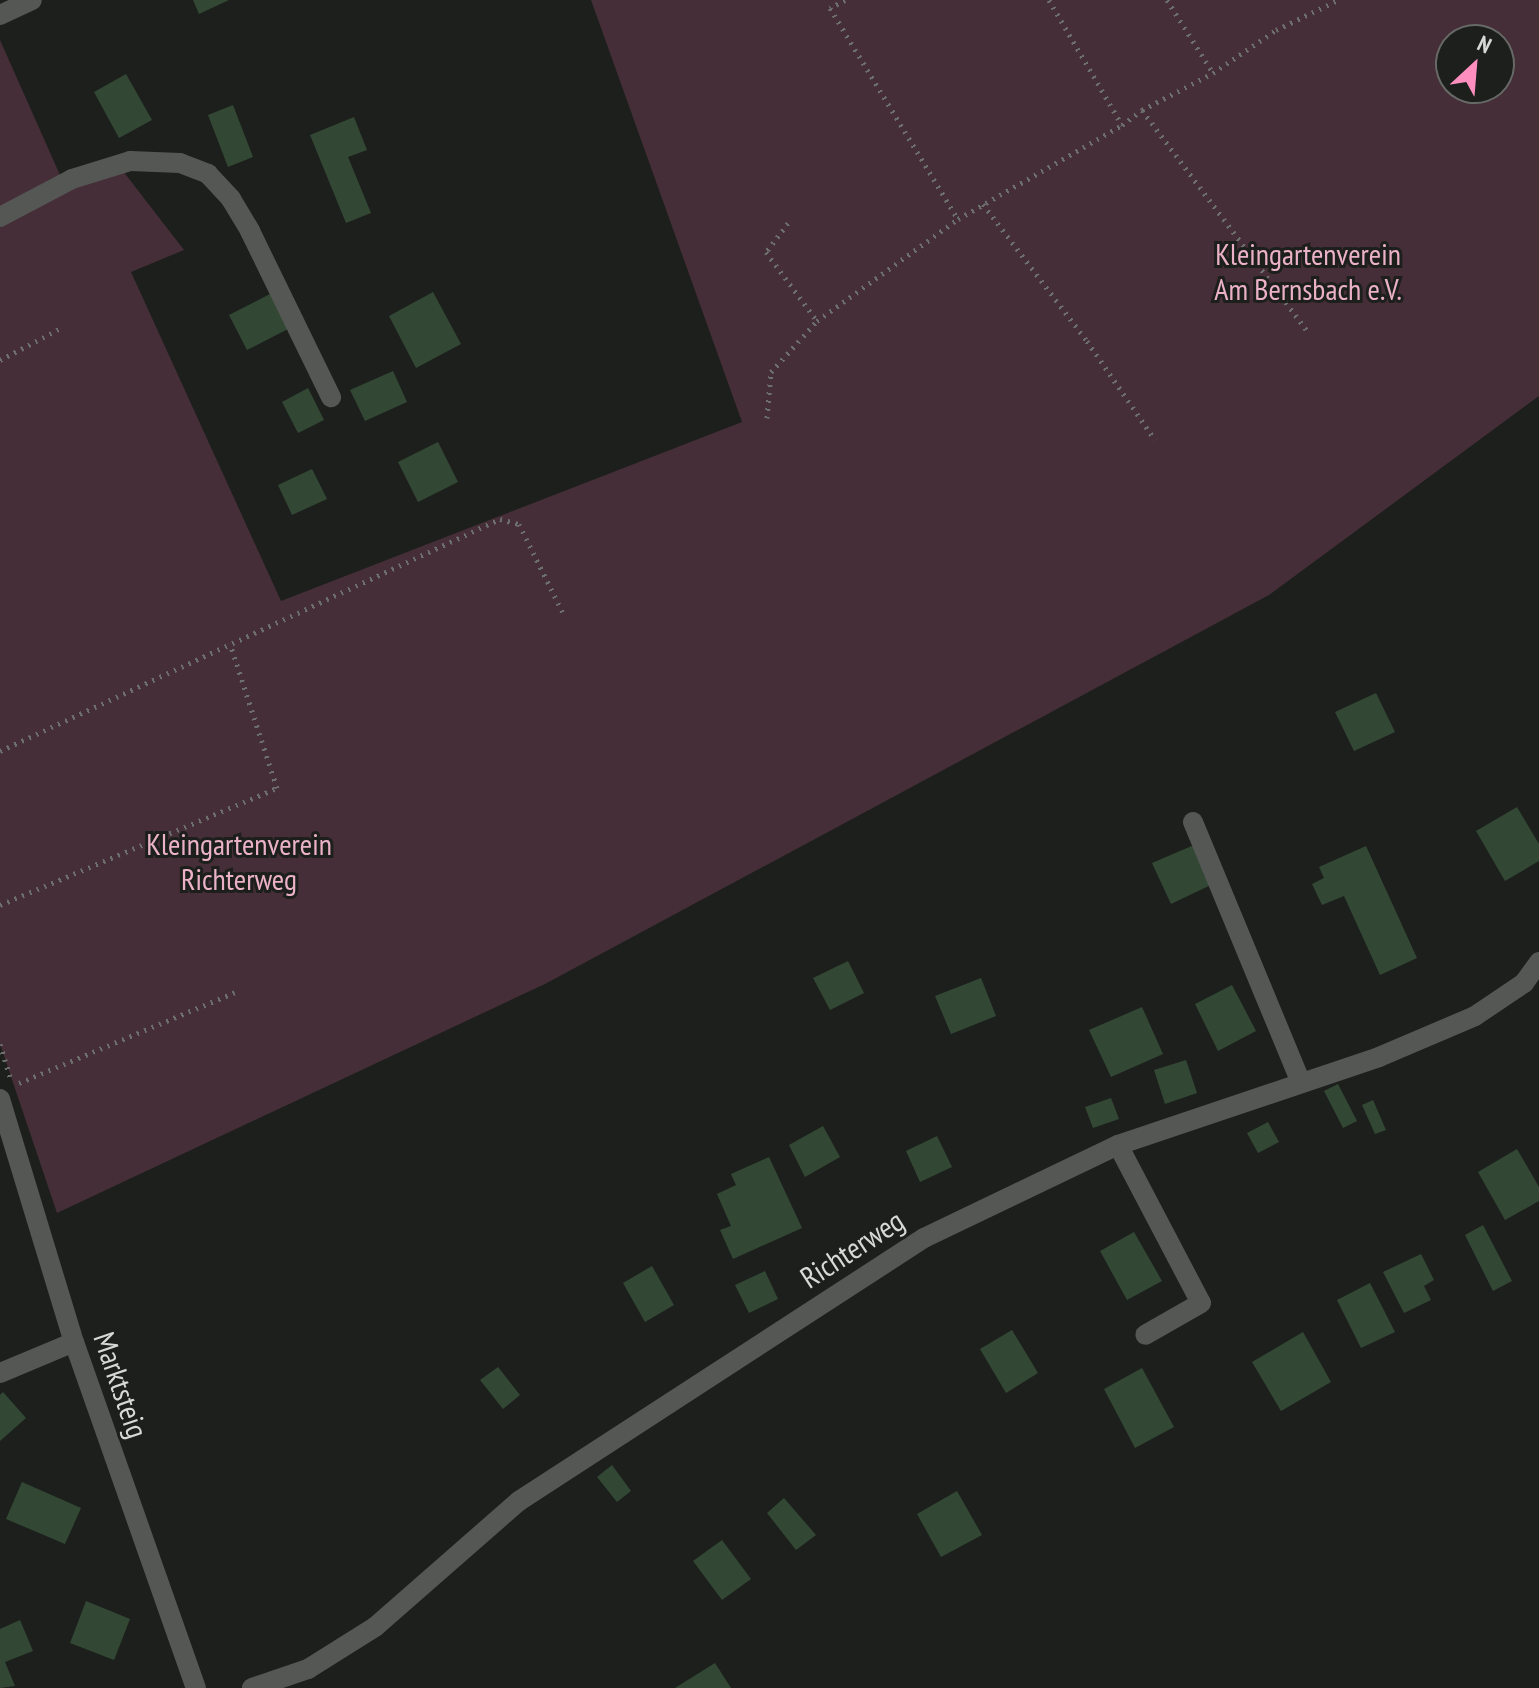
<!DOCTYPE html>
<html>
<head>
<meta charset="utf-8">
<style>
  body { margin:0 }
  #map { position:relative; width:1539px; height:1688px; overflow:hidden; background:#1c1f1c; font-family:"PT Sans Narrow",sans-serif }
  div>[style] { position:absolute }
  .green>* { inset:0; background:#452e37 }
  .building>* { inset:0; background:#334834 }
  .path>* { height:5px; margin-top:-2.5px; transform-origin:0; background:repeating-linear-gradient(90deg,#6d6f6d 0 2px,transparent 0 8px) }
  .minor>* { height:20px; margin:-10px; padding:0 10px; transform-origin:10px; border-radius:10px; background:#545754 }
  span { translate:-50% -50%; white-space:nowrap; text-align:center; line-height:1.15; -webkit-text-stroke:6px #1c1f1c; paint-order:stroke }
  .park-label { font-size:30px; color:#ebb1c7 }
  .street-label { font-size:30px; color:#d7d9d7 }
  .north { position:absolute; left:1435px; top:24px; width:80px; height:80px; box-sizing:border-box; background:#1c1f1c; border:2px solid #676967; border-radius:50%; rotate:26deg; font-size:22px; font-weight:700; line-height:32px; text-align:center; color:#d7d9d7 }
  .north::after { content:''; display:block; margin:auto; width:28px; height:36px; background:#fd8ebe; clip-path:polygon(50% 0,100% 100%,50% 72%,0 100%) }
</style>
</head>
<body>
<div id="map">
  <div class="green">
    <i style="clip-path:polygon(evenodd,591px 0,1539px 0,1539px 396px,1269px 595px,545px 984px,57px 1213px,0 1044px,0 40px,60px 175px,123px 171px,184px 250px,131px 272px,281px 601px,742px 422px,591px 0,1451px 40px,1499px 40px,1499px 88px,1451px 88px,1451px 40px)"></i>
  </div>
  <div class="building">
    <i style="clip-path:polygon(193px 0,229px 0,199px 14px)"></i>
    <i style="clip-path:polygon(126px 74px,152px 120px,119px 138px,94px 92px)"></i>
    <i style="clip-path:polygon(233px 105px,253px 157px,228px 167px,208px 115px)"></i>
    <i style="clip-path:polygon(354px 117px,367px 150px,348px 157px,371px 213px,346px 223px,310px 135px)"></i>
    <i style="clip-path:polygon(433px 292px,461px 344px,416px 368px,389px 316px)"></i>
    <i style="clip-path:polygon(272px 293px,290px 328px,247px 350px,229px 315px)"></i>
    <i style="clip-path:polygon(393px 371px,407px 402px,365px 421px,350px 390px)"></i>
    <i style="clip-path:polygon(308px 388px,324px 420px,298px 433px,282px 402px)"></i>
    <i style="clip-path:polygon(438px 442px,458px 482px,418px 502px,398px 462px)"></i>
    <i style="clip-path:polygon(312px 469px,327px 499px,292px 515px,278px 485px)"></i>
    <i style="clip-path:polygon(1376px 693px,1395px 732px,1354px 751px,1335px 712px)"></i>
    <i style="clip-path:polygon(1517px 807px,1539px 844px,1539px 861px,1505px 881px,1476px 831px)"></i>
    <i style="clip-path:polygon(1194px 845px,1213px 884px,1171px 904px,1152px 863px)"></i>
    <i style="clip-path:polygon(1366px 846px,1417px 958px,1380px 975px,1344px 896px,1322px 905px,1312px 884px,1324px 878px,1319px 867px)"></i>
    <i style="clip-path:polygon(848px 961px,864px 993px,830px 1010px,813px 978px)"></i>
    <i style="clip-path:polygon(981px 978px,996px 1016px,951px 1034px,935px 996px)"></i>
    <i style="clip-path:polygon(1232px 985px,1256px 1031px,1218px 1051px,1195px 1004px)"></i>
    <i style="clip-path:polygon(1142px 1007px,1163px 1054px,1111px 1077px,1089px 1030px)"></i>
    <i style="clip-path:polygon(1186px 1060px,1197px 1093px,1165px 1104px,1154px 1070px)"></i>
    <i style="clip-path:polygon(1338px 1084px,1357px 1121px,1343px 1128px,1324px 1091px)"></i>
    <i style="clip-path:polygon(1111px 1098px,1119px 1119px,1093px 1128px,1085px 1107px)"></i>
    <i style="clip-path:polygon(1373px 1100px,1386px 1130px,1375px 1134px,1362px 1105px)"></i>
    <i style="clip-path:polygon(1268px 1122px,1279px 1142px,1258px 1153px,1247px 1133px)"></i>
    <i style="clip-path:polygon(823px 1126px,840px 1157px,805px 1177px,789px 1145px)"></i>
    <i style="clip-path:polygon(937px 1136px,952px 1167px,920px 1182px,906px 1151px)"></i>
    <i style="clip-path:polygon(1517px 1149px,1539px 1187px,1539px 1201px,1505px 1220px,1478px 1172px)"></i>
    <i style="clip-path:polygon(769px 1157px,802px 1228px,733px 1259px,720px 1230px,731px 1226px,717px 1194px,736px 1185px,731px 1174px)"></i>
    <i style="clip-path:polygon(1483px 1225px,1512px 1281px,1493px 1291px,1465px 1235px)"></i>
    <i style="clip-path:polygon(1134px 1232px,1162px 1281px,1127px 1300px,1100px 1251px)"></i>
    <i style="clip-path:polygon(1421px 1254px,1434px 1280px,1424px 1286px,1431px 1300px,1404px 1313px,1383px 1272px)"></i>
    <i style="clip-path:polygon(652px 1266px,674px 1305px,645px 1322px,623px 1283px)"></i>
    <i style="clip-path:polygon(765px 1271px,778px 1299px,749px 1313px,735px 1285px)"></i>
    <i style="clip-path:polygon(1370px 1283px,1395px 1332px,1361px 1348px,1337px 1300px)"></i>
    <i style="clip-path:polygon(1012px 1330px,1038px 1373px,1006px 1393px,980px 1349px)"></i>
    <i style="clip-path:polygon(1303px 1332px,1331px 1382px,1281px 1411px,1252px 1362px)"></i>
    <i style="clip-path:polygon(498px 1367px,520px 1395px,503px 1409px,480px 1380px)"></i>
    <i style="clip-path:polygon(1142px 1368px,1174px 1427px,1135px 1448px,1104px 1389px)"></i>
    <i style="clip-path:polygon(3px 1392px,26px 1418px,0 1441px,0 1395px)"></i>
    <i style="clip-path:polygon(612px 1465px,631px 1491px,617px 1502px,597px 1477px)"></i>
    <i style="clip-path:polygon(22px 1482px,81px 1508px,65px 1544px,6px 1519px)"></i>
    <i style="clip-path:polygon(957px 1491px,982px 1535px,941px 1557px,917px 1514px)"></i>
    <i style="clip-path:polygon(784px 1498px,816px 1535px,796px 1550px,767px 1513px)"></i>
    <i style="clip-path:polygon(722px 1540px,751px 1579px,722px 1600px,693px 1561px)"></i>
    <i style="clip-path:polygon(86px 1601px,130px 1619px,114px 1660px,70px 1643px)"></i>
    <i style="clip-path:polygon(20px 1620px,33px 1651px,5px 1662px,15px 1686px,0 1688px,0 1629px)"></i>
    <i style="clip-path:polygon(715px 1663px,731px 1688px,675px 1688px)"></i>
  </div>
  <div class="path">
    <i style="left:845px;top:0;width:17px;rotate:152deg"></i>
    <i style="left:830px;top:8px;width:247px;rotate:58.8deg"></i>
    <i style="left:1049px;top:0;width:145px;rotate:59.7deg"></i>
    <i style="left:1167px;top:0;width:86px;rotate:57.8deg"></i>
    <i style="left:1142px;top:110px;width:279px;rotate:53.2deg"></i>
    <i style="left:983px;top:204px;width:172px;rotate:52.8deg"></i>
    <i style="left:1087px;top:341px;width:120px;rotate:55.5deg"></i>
    <i style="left:788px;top:223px;width:36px;rotate:127deg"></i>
    <i style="left:766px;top:252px;width:86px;rotate:53.5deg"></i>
    <i style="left:0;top:360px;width:67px;rotate:-27.7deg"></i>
    <i style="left:767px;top:418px;width:46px;rotate:-85deg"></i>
    <i style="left:771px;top:372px;width:69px;rotate:-48deg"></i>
    <i style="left:817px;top:321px;width:174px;rotate:-35.9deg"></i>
    <i style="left:958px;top:219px;width:189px;rotate:-29.8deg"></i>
    <i style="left:1122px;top:125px;width:25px;rotate:-37deg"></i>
    <i style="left:1142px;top:110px;width:80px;rotate:-27.5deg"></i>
    <i style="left:1213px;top:73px;width:76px;rotate:-34.3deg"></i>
    <i style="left:1276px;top:30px;width:69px;rotate:-25.8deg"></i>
    <i style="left:0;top:751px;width:551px;rotate:-24.89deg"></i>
    <i style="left:500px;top:519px;width:20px;rotate:15deg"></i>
    <i style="left:519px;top:524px;width:104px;rotate:63.7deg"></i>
    <i style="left:0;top:905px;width:301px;rotate:-22.9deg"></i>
    <i style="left:277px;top:788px;width:152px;rotate:-108deg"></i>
    <i style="left:0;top:1044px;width:34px;rotate:73deg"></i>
    <i style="left:19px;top:1083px;width:234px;rotate:-22.8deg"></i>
  </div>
  <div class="minor">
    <i style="left:0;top:15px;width:35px;rotate:-25deg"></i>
    <i style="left:0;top:217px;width:81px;rotate:-27.8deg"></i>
    <i style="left:72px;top:179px;width:61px;rotate:-17.2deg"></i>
    <i style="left:130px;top:161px;width:50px;rotate:2.3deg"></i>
    <i style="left:180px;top:163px;width:30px;rotate:21deg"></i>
    <i style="left:208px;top:174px;width:34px;rotate:47deg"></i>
    <i style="left:231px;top:199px;width:37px;rotate:59deg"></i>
    <i style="left:250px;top:231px;width:185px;rotate:64deg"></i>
    <i style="left:1193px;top:822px;width:282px;rotate:67.5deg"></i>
    <i style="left:0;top:1099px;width:254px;rotate:73.1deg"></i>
    <i style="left:74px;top:1342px;width:367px;rotate:70.6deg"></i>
    <i style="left:1118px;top:1145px;width:178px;rotate:62.3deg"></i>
    <i style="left:1201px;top:1303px;width:64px;rotate:150.3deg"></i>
    <i style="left:0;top:1373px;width:80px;rotate:-22.7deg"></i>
    <i style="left:252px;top:1688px;width:59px;rotate:-18.7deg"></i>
    <i style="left:308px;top:1669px;width:79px;rotate:-32.1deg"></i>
    <i style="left:375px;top:1627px;width:191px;rotate:-41.2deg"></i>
    <i style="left:519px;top:1501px;width:483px;rotate:-33deg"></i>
    <i style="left:924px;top:1238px;width:215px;rotate:-25.6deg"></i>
    <i style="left:1118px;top:1145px;width:275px;rotate:-18.6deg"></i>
    <i style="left:1379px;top:1057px;width:104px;rotate:-23.1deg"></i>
    <i style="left:1475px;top:1016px;width:59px;rotate:-34deg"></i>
    <i style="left:1524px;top:983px;width:26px;rotate:-54deg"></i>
  </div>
  <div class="park-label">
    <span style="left:1308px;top:271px">Kleingartenverein<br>Am Bernsbach e.V.</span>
    <span style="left:239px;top:861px">Kleingartenverein<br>Richterweg</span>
  </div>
  <div class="street-label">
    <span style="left:852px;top:1249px;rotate:-33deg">Richterweg</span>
    <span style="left:121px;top:1385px;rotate:71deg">Marktsteig</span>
  </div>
  <div class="north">N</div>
</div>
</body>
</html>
